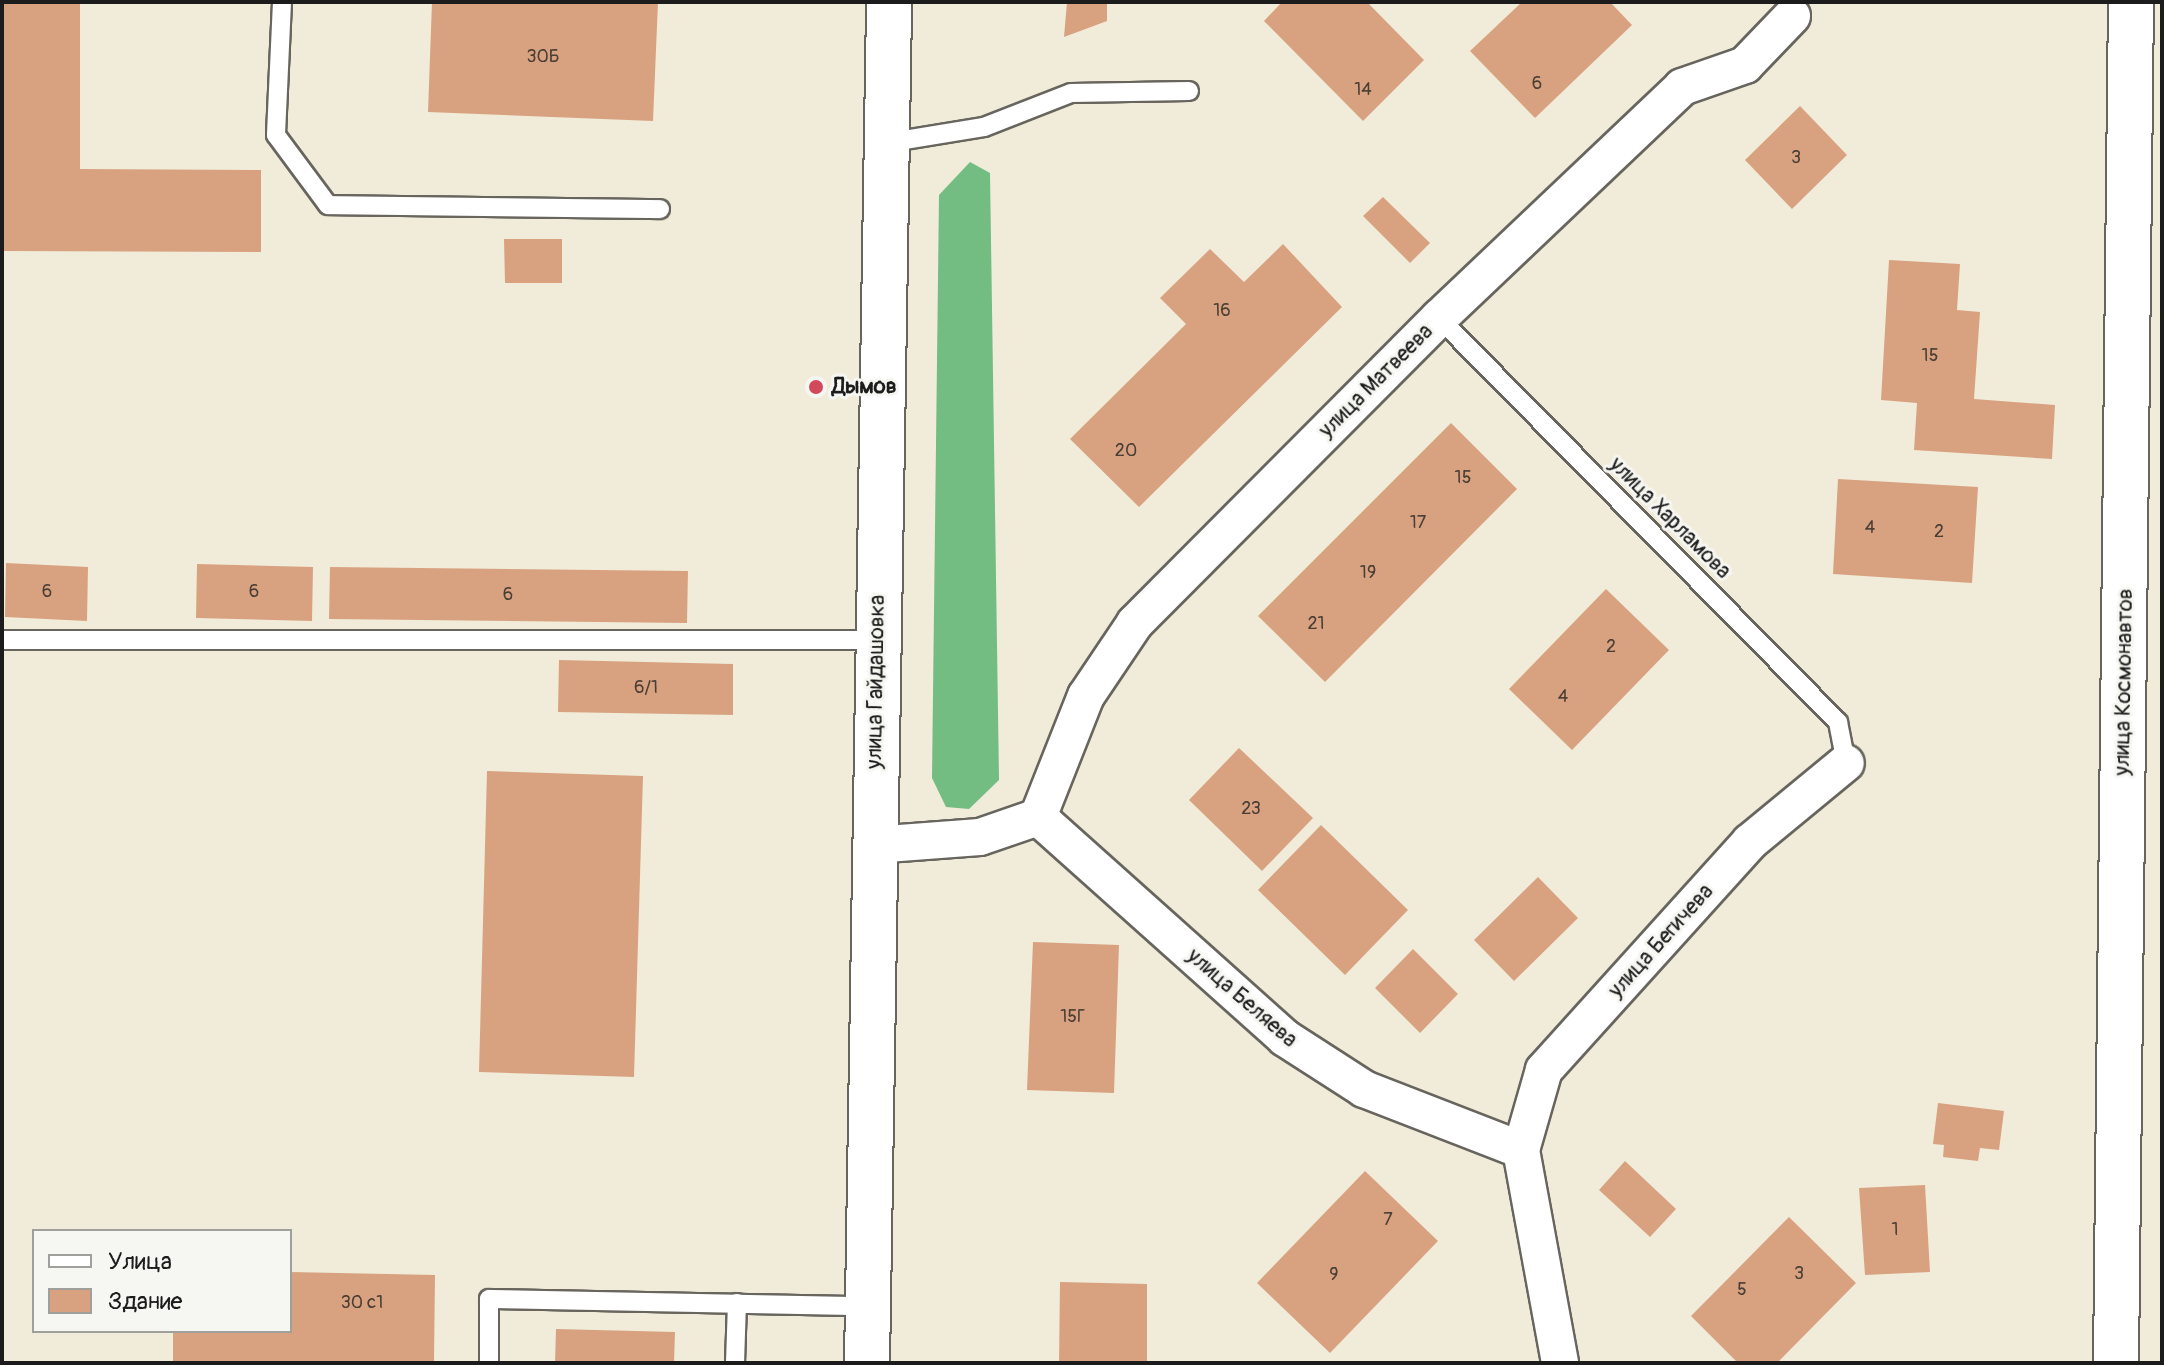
<!DOCTYPE html>
<html>
<head>
<meta charset="utf-8">
<style>
	body { margin:0 }
	#map { position:relative; width:2164px; height:1365px; overflow:hidden; background:#f1ecd9; font-family:Pangolin,sans-serif }
	div>[style] { position:absolute }
	.forest>* { inset:0; background:#73bc82 }
	.building>* { inset:0; background:#d8a280 }
	.roads { filter:drop-shadow(2px 0 #67655e) drop-shadow(-2px 0 #67655e) drop-shadow(0 2px #67655e) drop-shadow(0 -2px #67655e) }
	.lane>* { height:18px; margin:-9px; padding:0 9px; transform-origin:9px; border-radius:9px; background:#fff }
	.street>* { height:36px; margin:-18px; padding:0 18px; transform-origin:18px; border-radius:18px; background:#fff }
	.secondary>* { height:44px; margin:-22px; padding:0 22px; transform-origin:22px; border-radius:22px; background:#fff }
	.primary>* { height:44px; margin:-22px; padding:0 22px; transform-origin:22px; border-radius:22px; background:#fff }
	.dots>* { width:22px; height:22px; translate:-50% -50%; box-sizing:border-box; border:4px solid #f6f6f2; border-radius:50% }
	span { translate:-50% -50%; white-space:nowrap; text-align:center; line-height:1.15; -webkit-text-stroke:6px #f6f6f2; paint-order:stroke }
	.number-label { font-size:18px; color:#4b3e35 }
	.number-label span { -webkit-text-stroke-width:0 }
	.street-label { font-size:22px; color:#1c1c1c }
	.poi-label { font-size:22px; color:#1c1c1c; font-weight:700 }
	.left { translate:0 -50%; text-align:left }
	.frame { position:absolute; inset:0; border:4px solid #1c1c1c; pointer-events:none }
	.legend { position:absolute; left:32px; top:1229px; width:260px; height:104px; box-sizing:border-box; background:#f6f6f2; border:2px solid #9f9f9c; margin:0; padding:10px 14px; list-style:none; font-size:24px; color:#1c1c1c }
	.legend li { display:flex; align-items:center; gap:16px; height:40px }
	.legend b { width:40px; border:2px solid #9f9f9c }
</style>
</head>
<body>
<div id="map">
	<div class="forest">
		<i style="clip-path:polygon(970px 162px,990px 173px,999px 780px,969px 809px,946px 807px,932px 778px,939px 195px)"></i>
	</div>
	<div class="building">
		<i style="clip-path:polygon(2px 2px,80px 2px,80px 169px,261px 170px,261px 252px,2px 251px)"></i>
		<i style="clip-path:polygon(432px 2px,658px 2px,653px 121px,428px 112px)"></i>
		<i style="clip-path:polygon(1067px 2px,1107px 2px,1107px 21px,1064px 37px)"></i>
		<i style="clip-path:polygon(1282px 2px,1367px 2px,1424px 60px,1363px 121px,1264px 21px)"></i>
		<i style="clip-path:polygon(1522px 2px,1610px 2px,1632px 25px,1535px 118px,1470px 51px)"></i>
		<i style="clip-path:polygon(1800px 106px,1847px 155px,1792px 209px,1745px 160px)"></i>
		<i style="clip-path:polygon(1383px 197px,1430px 243px,1410px 263px,1363px 216px)"></i>
		<i style="clip-path:polygon(504px 239px,562px 239px,562px 283px,505px 283px)"></i>
		<i style="clip-path:polygon(1283px 244px,1342px 307px,1139px 507px,1070px 439px,1186px 324px,1160px 298px,1210px 249px,1244px 282px)"></i>
		<i style="clip-path:polygon(1889px 260px,1960px 264px,1957px 310px,1980px 312px,1974px 399px,2055px 405px,2052px 459px,1914px 450px,1917px 403px,1881px 400px)"></i>
		<i style="clip-path:polygon(1451px 423px,1517px 489px,1325px 682px,1258px 616px)"></i>
		<i style="clip-path:polygon(1838px 479px,1978px 487px,1972px 583px,1833px 574px)"></i>
		<i style="clip-path:polygon(6px 563px,88px 567px,87px 621px,5px 617px)"></i>
		<i style="clip-path:polygon(197px 564px,313px 567px,312px 621px,196px 618px)"></i>
		<i style="clip-path:polygon(330px 567px,688px 571px,687px 623px,329px 619px)"></i>
		<i style="clip-path:polygon(1606px 589px,1669px 650px,1572px 750px,1509px 689px)"></i>
		<i style="clip-path:polygon(559px 660px,733px 664px,733px 715px,558px 712px)"></i>
		<i style="clip-path:polygon(1239px 748px,1313px 818px,1262px 871px,1189px 800px)"></i>
		<i style="clip-path:polygon(487px 771px,643px 776px,634px 1077px,479px 1072px)"></i>
		<i style="clip-path:polygon(1321px 825px,1408px 910px,1345px 975px,1258px 890px)"></i>
		<i style="clip-path:polygon(1538px 877px,1578px 918px,1514px 981px,1474px 940px)"></i>
		<i style="clip-path:polygon(1033px 942px,1119px 945px,1114px 1093px,1027px 1090px)"></i>
		<i style="clip-path:polygon(1413px 949px,1458px 994px,1420px 1033px,1375px 988px)"></i>
		<i style="clip-path:polygon(1938px 1103px,2004px 1111px,1999px 1150px,1980px 1148px,1978px 1161px,1943px 1157px,1944px 1145px,1933px 1144px)"></i>
		<i style="clip-path:polygon(1625px 1161px,1676px 1209px,1650px 1237px,1599px 1190px)"></i>
		<i style="clip-path:polygon(1365px 1171px,1438px 1241px,1330px 1353px,1257px 1283px)"></i>
		<i style="clip-path:polygon(1925px 1185px,1930px 1272px,1865px 1275px,1859px 1188px)"></i>
		<i style="clip-path:polygon(1789px 1217px,1856px 1283px,1777px 1363px,1738px 1363px,1691px 1316px)"></i>
		<i style="clip-path:polygon(290px 1272px,435px 1275px,434px 1363px,173px 1363px,173px 1331px,290px 1331px)"></i>
		<i style="clip-path:polygon(1060px 1282px,1147px 1284px,1147px 1363px,1059px 1363px)"></i>
		<i style="clip-path:polygon(556px 1329px,675px 1332px,674px 1363px,555px 1363px)"></i>
	</div>
	<div class="roads">
		<div class="lane">
			<i style="left:282px;top:2px;width:133px;rotate:92.6deg"></i>
			<i style="left:276px;top:135px;width:87px;rotate:53.4deg"></i>
			<i style="left:328px;top:205px;width:332px;rotate:0.7deg"></i>
			<i style="left:886px;top:143px;width:99px;rotate:-9.3deg"></i>
			<i style="left:984px;top:127px;width:93px;rotate:-21.3deg"></i>
			<i style="left:1071px;top:93px;width:118px;rotate:-1deg"></i>
			<i style="left:1439px;top:318px;width:568px;rotate:45.36deg"></i>
			<i style="left:1838px;top:722px;width:42px;rotate:79deg"></i>
			<i style="left:2px;top:640px;width:875px"></i>
			<i style="left:489px;top:1363px;width:64px;rotate:-90deg"></i>
			<i style="left:489px;top:1299px;width:379px;rotate:1.1deg"></i>
			<i style="left:735px;top:1363px;width:60px;rotate:-88.1deg"></i>
		</div>
		<div class="street">
			<i style="left:1038px;top:817px;width:130px;rotate:-68.4deg"></i>
			<i style="left:1086px;top:696px;width:88px;rotate:-56.1deg"></i>
			<i style="left:1135px;top:623px;width:431px;rotate:-45.1deg"></i>
			<i style="left:1439px;top:318px;width:335px;rotate:-43.5deg"></i>
			<i style="left:1682px;top:87px;width:67px;rotate:-19.2deg"></i>
			<i style="left:1745px;top:65px;width:68px;rotate:-46.2deg"></i>
			<i style="left:873px;top:845px;width:107px;rotate:-4.3deg"></i>
			<i style="left:980px;top:837px;width:61px;rotate:-19deg"></i>
			<i style="left:1038px;top:817px;width:331px;rotate:41.8deg"></i>
			<i style="left:1285px;top:1038px;width:94px;rotate:32.8deg"></i>
			<i style="left:1364px;top:1089px;width:168px;rotate:21.2deg"></i>
			<i style="left:1521px;top:1150px;width:217px;rotate:79.6deg"></i>
			<i style="left:1521px;top:1150px;width:83px;rotate:-74deg"></i>
			<i style="left:1544px;top:1070px;width:307px;rotate:-47.9deg"></i>
			<i style="left:1750px;top:842px;width:124px;rotate:-39.5deg"></i>
		</div>
		<div class="secondary">
			<i style="left:2116px;top:1363px;width:1361px;rotate:-89.37deg"></i>
		</div>
		<div class="primary">
			<i style="left:867px;top:1363px;width:1361px;rotate:-89.07deg"></i>
		</div>
	</div>
	<div class="dots">
		<i style="left:816px;top:387px;background:#d1495b"></i>
	</div>
	<div class="number-label">
		<span style="left:543px;top:57px">30Б</span>
		<span style="left:1537px;top:84px">6</span>
		<span style="left:1363px;top:90px">14</span>
		<span style="left:1796px;top:158px">3</span>
		<span style="left:1222px;top:311px">16</span>
		<span style="left:1930px;top:356px">15</span>
		<span style="left:1126px;top:451px">20</span>
		<span style="left:1463px;top:478px">15</span>
		<span style="left:1418px;top:523px">17</span>
		<span style="left:1870px;top:528px">4</span>
		<span style="left:1939px;top:532px">2</span>
		<span style="left:1368px;top:573px">19</span>
		<span style="left:47px;top:592px">6</span>
		<span style="left:254px;top:592px">6</span>
		<span style="left:508px;top:595px">6</span>
		<span style="left:1316px;top:624px">21</span>
		<span style="left:1611px;top:647px">2</span>
		<span style="left:646px;top:688px">6/1</span>
		<span style="left:1563px;top:697px">4</span>
		<span style="left:1251px;top:809px">23</span>
		<span style="left:1073px;top:1017px">15Г</span>
		<span style="left:1388px;top:1220px">7</span>
		<span style="left:1895px;top:1230px">1</span>
		<span style="left:1799px;top:1274px">3</span>
		<span style="left:1334px;top:1275px">9</span>
		<span style="left:1742px;top:1290px">5</span>
		<span style="left:362px;top:1303px">30 с1</span>
	</div>
	<div class="street-label">
		<span style="left:1376px;top:381px;rotate:-45deg">улица Матвеева</span>
		<span style="left:1670px;top:518px;rotate:45deg">улица Харламова</span>
		<span style="left:876px;top:682px;rotate:-89deg">улица Гайдашовка</span>
		<span style="left:2124px;top:682px;rotate:-89deg">улица Космонавтов</span>
		<span style="left:1661px;top:941px;rotate:-48deg">улица Бегичева</span>
		<span style="left:1242px;top:998px;rotate:41deg">улица Беляева</span>
	</div>
	<div class="poi-label">
		<span class="left" style="left:832px;top:387px">Дымов</span>
	</div>
	<div class="frame"></div>
	<ul class="legend">
	<li><b style="height:10px;background:#fff"></b>Улица</li>
	<li><b style="height:22px;background:#d8a280"></b>Здание</li>
	</ul>
</div>
</body>
</html>
